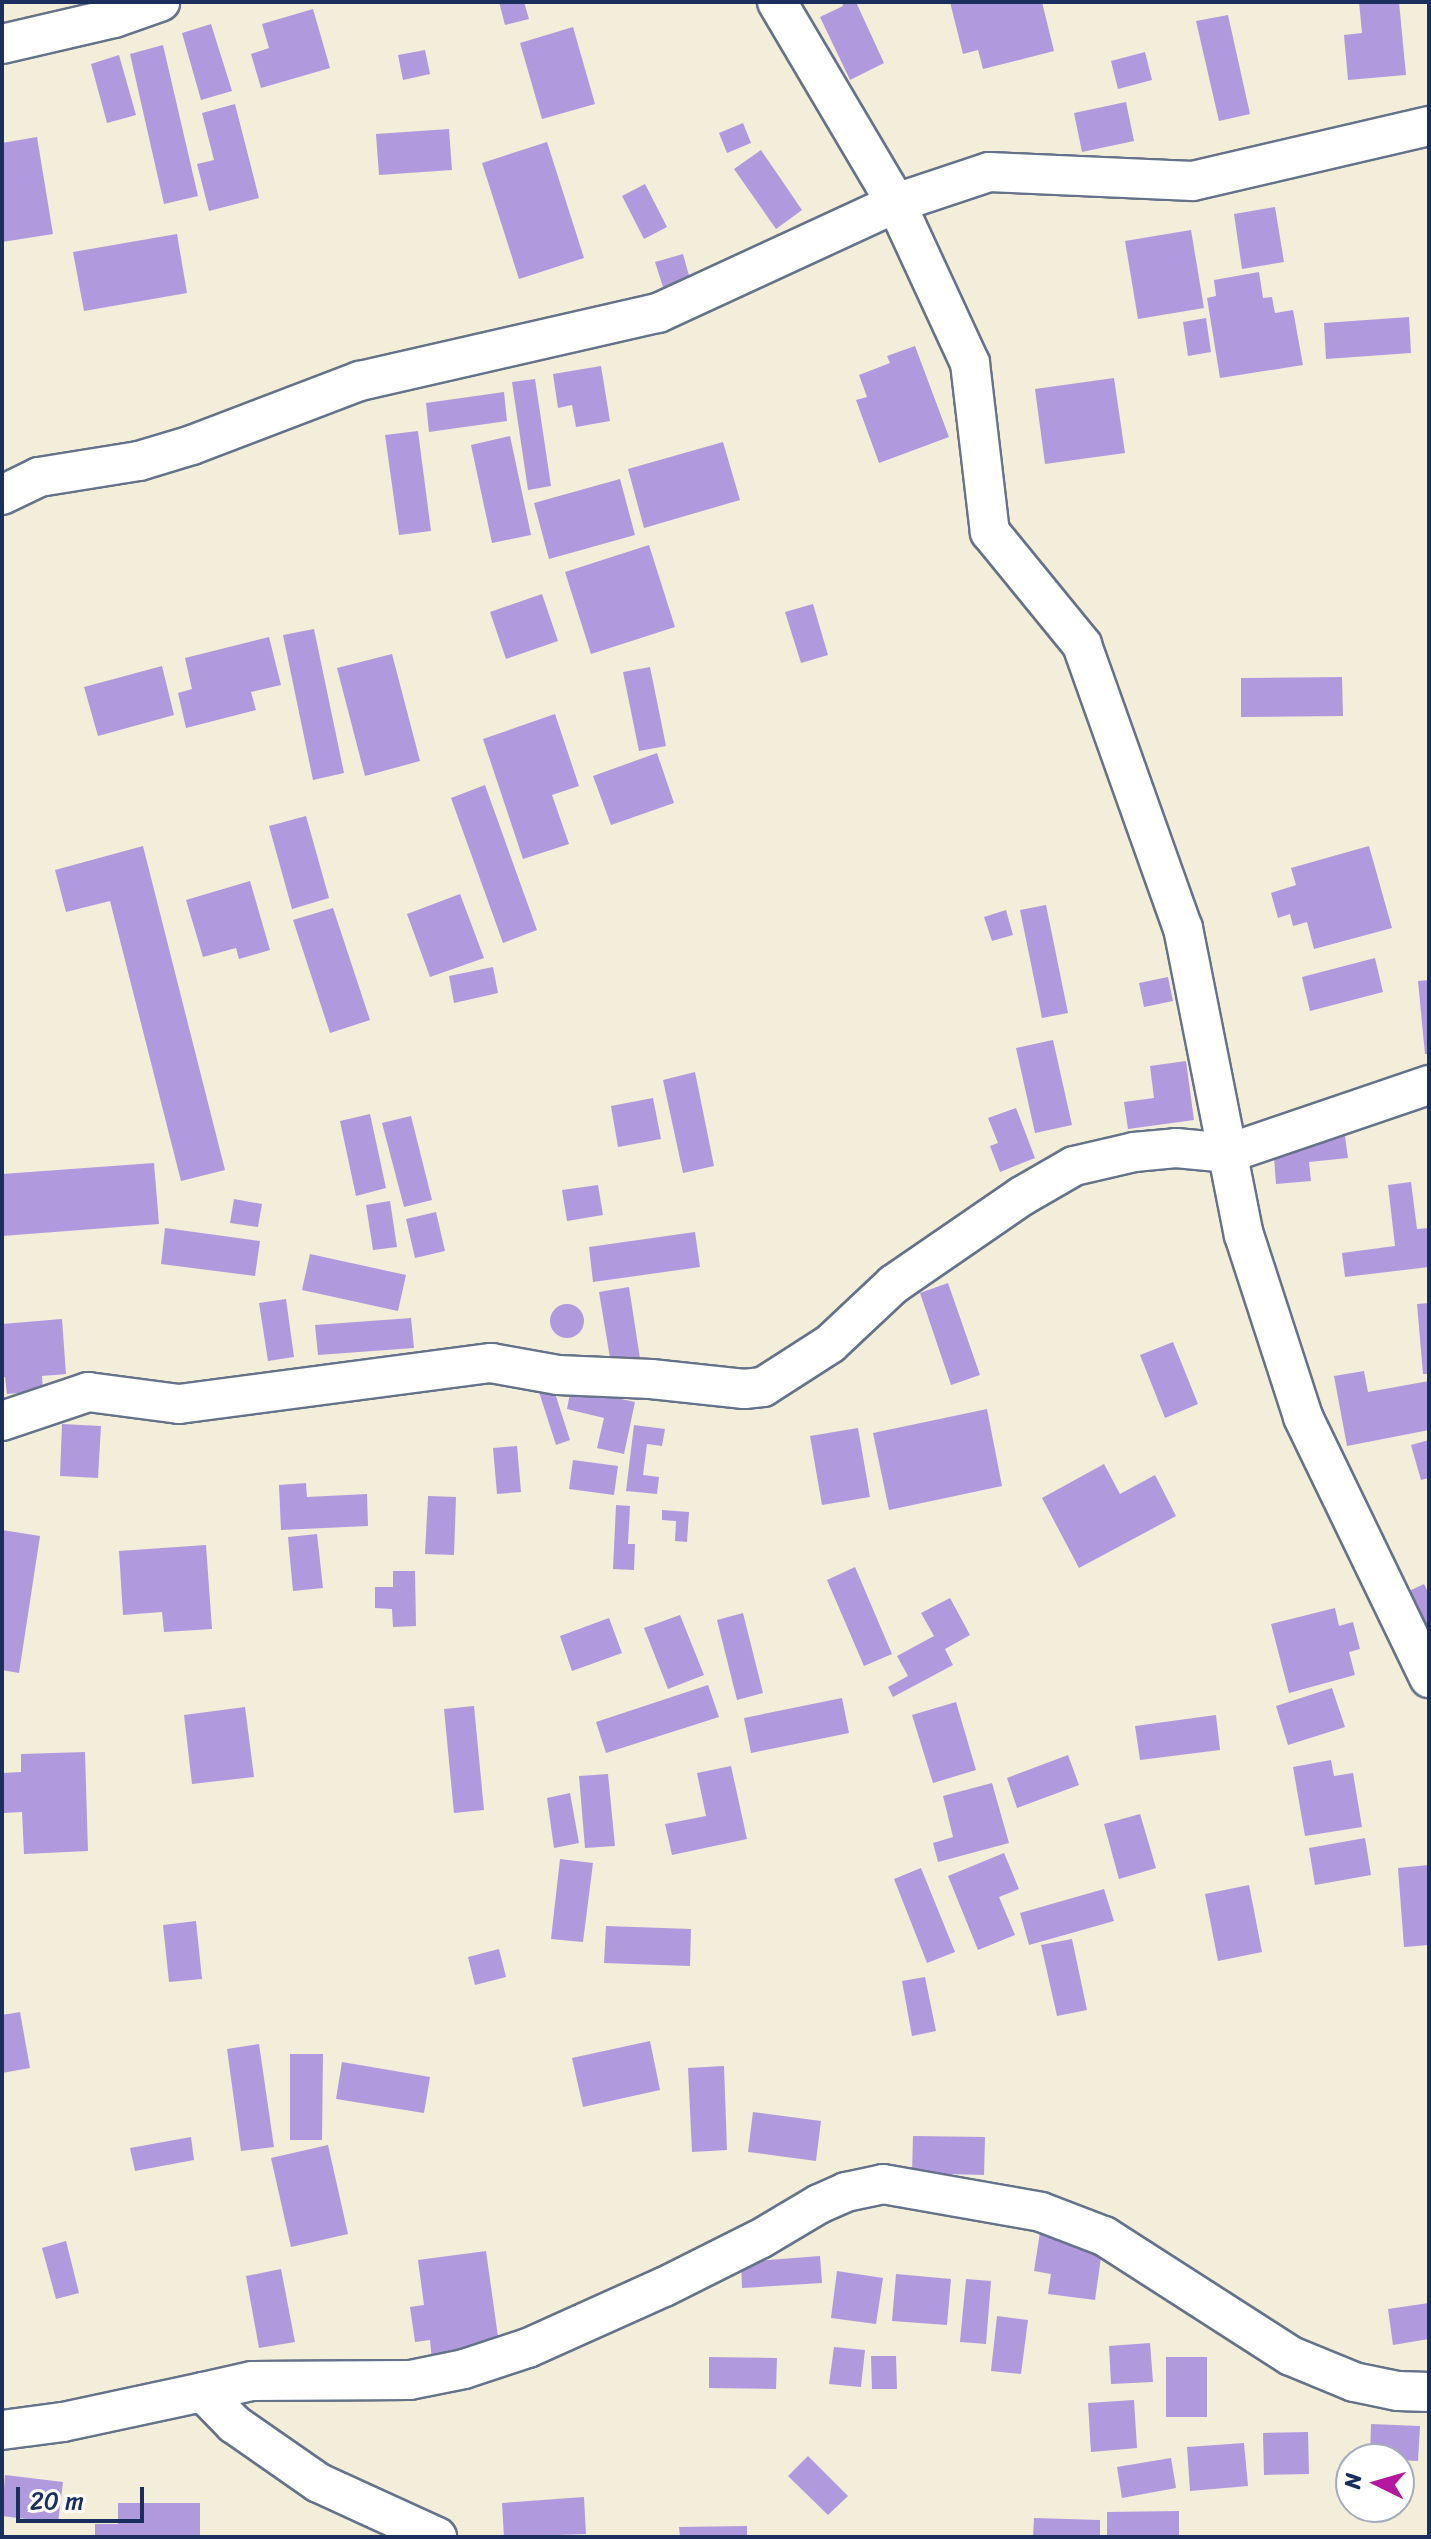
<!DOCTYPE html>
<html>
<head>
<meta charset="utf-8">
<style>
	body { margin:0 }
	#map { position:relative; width:1431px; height:2539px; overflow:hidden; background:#f2eed9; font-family:Sriracha,sans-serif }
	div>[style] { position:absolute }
	.building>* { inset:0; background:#b199de }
	.round { border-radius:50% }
	.roads { filter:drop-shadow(2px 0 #667289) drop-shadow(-2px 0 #667289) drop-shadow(0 2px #667289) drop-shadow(0 -2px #667289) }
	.street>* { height:38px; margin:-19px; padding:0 19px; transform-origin:19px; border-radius:19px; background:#fff }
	span { translate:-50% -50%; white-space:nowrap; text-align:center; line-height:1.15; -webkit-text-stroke:6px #fff; paint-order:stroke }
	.frame { position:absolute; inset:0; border:4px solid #1b2f5e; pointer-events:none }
	.north { position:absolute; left:1335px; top:2443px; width:80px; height:80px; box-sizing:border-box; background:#fff; border:2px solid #a4acbf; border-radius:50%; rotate:275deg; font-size:22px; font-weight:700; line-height:32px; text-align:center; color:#1b2f5e }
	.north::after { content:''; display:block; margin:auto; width:28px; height:36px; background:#b5179e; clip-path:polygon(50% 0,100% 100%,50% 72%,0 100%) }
	.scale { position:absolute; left:16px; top:2487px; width:128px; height:36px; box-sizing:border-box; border:4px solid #1b2f5e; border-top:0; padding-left:10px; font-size:24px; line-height:28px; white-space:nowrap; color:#1b2f5e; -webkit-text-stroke:6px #fff; paint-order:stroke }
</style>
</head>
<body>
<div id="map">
	<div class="building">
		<i style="clip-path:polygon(499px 2px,524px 2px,529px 19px,505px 25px)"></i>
		<i style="clip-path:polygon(842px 2px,856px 2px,884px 63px,850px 80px,820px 17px,843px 6px)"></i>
		<i style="clip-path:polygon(950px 2px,1042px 2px,1054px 51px,983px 69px,978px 50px,963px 54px)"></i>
		<i style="clip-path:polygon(1359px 2px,1399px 2px,1406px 75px,1348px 80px,1344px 35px,1362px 33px)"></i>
		<i style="clip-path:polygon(313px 9px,330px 68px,261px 88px,251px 54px,269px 48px,262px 24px)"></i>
		<i style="clip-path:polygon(1228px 15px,1250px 114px,1219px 121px,1196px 21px)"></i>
		<i style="clip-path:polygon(211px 24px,232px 91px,201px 100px,182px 33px)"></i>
		<i style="clip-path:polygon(573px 27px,595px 104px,542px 119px,520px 43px)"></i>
		<i style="clip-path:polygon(163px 45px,198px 196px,164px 204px,130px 54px)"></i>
		<i style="clip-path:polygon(425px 50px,430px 74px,403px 80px,398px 55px)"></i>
		<i style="clip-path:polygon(1145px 52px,1152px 80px,1118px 89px,1111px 61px)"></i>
		<i style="clip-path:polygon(119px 55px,136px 115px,107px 123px,91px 64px)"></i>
		<i style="clip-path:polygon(1126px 102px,1134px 141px,1082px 152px,1074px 113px)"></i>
		<i style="clip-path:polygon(235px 104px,259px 198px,209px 211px,197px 164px,214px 160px,202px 113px)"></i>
		<i style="clip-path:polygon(743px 123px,751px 143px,727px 153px,719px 133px)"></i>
		<i style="clip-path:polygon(449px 129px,452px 170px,379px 175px,376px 134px)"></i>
		<i style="clip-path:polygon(37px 137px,53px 234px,2px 242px,2px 143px)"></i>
		<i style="clip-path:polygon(547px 142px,584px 258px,519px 279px,482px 163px)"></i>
		<i style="clip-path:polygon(761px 150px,802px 210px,776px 229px,734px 169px)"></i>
		<i style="clip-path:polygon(645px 184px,667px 227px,644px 239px,622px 196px)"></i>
		<i style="clip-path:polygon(1275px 207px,1284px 262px,1242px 269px,1234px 214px)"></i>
		<i style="clip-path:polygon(1191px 230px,1204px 308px,1138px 319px,1125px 241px)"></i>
		<i style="clip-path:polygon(177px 234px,187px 293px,84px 311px,73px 252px)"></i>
		<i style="clip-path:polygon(683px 254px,690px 279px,663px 287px,655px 262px)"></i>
		<i style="clip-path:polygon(1259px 272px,1263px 298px,1272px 297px,1275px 313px,1293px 310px,1303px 365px,1220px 378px,1207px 298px,1216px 296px,1214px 280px)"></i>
		<i style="clip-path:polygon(1409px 317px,1411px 353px,1326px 359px,1324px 323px)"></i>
		<i style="clip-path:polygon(1206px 318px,1211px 352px,1188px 356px,1183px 322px)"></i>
		<i style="clip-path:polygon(915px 346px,949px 437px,879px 463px,856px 400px,867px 397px,859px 375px,890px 363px,887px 356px)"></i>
		<i style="clip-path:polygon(601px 366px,610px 421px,576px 427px,572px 405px,558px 408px,553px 374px)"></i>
		<i style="clip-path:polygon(1114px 378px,1125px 453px,1045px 464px,1035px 389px)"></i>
		<i style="clip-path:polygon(535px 379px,551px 486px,528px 490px,512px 382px)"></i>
		<i style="clip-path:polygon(504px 392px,507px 421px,429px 432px,426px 403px)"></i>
		<i style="clip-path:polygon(418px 431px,431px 531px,399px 535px,385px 435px)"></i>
		<i style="clip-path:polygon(510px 436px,531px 535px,492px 543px,471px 445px)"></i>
		<i style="clip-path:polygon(723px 442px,740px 500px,644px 528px,628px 469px)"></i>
		<i style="clip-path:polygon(620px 479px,635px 535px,549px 559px,534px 503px)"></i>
		<i style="clip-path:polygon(649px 545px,675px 627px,591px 654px,565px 572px)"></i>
		<i style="clip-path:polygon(542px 594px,558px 641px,506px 659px,490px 612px)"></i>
		<i style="clip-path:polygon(813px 604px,828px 655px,801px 663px,785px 612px)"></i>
		<i style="clip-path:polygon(314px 629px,344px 773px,313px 780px,283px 635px)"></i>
		<i style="clip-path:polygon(269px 637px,281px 685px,251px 692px,256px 710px,186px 728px,178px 693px,192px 689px,185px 658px)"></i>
		<i style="clip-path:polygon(392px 654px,420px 761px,365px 776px,337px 668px)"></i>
		<i style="clip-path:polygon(162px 666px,174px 715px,98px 736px,84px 687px)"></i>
		<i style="clip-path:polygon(650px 667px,666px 746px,639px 751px,623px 672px)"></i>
		<i style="clip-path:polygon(1342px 677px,1343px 716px,1241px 717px,1241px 678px)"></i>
		<i style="clip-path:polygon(555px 714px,579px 786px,552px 795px,569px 844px,523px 859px,483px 739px)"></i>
		<i style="clip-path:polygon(657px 753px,674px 803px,611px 825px,593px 776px)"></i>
		<i style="clip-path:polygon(485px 785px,537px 930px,503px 943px,451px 798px)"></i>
		<i style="clip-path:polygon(306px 816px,329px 898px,292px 909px,269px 826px)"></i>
		<i style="clip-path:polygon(143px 846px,225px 1170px,181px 1181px,110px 901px,66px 912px,55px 870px)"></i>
		<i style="clip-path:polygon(1369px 846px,1392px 928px,1314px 949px,1307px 922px,1293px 926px,1290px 914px,1278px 918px,1271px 893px,1296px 885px,1291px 868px)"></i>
		<i style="clip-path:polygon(250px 881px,270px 950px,239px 959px,236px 948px,203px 957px,186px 900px)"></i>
		<i style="clip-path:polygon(460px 894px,484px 958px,430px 977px,407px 914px)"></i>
		<i style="clip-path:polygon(1046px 905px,1068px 1013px,1042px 1018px,1020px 910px)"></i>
		<i style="clip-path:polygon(333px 908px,370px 1020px,330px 1033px,293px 920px)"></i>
		<i style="clip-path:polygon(1006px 910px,1013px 935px,992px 941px,984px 917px)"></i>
		<i style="clip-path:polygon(1375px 958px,1383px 992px,1310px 1011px,1302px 977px)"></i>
		<i style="clip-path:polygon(493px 967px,498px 993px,454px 1003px,449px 976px)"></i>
		<i style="clip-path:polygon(1168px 977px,1173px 1001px,1144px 1007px,1139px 983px)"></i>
		<i style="clip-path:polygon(1429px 980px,1429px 1054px,1425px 1054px,1418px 981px)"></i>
		<i style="clip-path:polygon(1053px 1040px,1072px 1125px,1035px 1133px,1016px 1048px)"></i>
		<i style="clip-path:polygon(1186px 1061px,1194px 1120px,1128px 1129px,1124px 1102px,1154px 1098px,1150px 1066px)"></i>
		<i style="clip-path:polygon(695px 1072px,714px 1166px,683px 1173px,663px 1080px)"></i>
		<i style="clip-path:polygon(653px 1098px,661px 1139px,618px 1147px,611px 1106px)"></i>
		<i style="clip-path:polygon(1016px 1108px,1035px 1158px,1000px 1172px,990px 1146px,998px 1143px,988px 1118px)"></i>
		<i style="clip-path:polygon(370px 1114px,386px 1188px,356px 1196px,340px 1121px)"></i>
		<i style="clip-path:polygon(411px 1116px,432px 1200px,404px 1207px,382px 1123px)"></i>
		<i style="clip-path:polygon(1345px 1136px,1348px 1158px,1309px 1162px,1311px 1181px,1276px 1184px,1273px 1143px)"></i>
		<i style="clip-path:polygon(154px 1163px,159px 1224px,2px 1236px,2px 1174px)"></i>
		<i style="clip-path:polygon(1411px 1182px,1417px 1229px,1429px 1228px,1429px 1267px,1345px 1277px,1342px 1253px,1395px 1246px,1388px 1185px)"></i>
		<i style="clip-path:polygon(598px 1185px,603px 1215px,567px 1221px,562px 1190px)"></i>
		<i style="clip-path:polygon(234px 1199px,262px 1204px,258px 1227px,230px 1223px)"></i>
		<i style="clip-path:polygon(390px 1201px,397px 1247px,373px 1250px,366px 1205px)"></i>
		<i style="clip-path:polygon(436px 1212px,445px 1251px,415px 1258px,406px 1219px)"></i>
		<i style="clip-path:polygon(165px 1228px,260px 1241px,255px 1276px,161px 1264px)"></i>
		<i style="clip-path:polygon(695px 1232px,700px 1267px,593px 1282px,589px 1247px)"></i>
		<i style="clip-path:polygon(310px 1254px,406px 1275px,398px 1311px,302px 1290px)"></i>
		<i style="clip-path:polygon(948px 1283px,980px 1375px,951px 1385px,920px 1293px)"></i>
		<i style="clip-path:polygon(629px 1287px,641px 1365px,612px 1370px,599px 1292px)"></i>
		<i style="clip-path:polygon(286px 1299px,294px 1357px,268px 1361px,259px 1303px)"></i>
		<i style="clip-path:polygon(1429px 1303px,1429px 1374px,1423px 1374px,1417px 1304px)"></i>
		<i class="round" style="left:550px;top:1304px;width:34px;height:34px"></i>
		<i style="clip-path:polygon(411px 1318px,414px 1348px,318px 1355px,315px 1325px)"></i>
		<i style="clip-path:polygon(62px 1319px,66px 1374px,42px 1376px,43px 1391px,7px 1394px,5px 1377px,2px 1377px,2px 1324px)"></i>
		<i style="clip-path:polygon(1173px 1342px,1198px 1404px,1165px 1418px,1140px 1355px)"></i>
		<i style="clip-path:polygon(1364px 1371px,1368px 1392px,1429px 1381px,1429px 1430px,1347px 1446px,1334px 1376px)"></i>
		<i style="clip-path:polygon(553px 1387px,570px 1440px,556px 1445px,539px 1392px)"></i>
		<i style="clip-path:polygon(571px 1388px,635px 1402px,624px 1454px,597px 1448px,604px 1418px,567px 1409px)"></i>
		<i style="clip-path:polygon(987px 1409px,1002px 1486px,889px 1510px,873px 1433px)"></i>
		<i style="clip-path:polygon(62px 1424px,101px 1426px,98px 1478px,60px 1476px)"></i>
		<i style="clip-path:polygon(634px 1425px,665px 1429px,662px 1446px,647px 1444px,643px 1475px,659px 1477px,657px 1494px,626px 1491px)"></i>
		<i style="clip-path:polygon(858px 1428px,870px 1497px,822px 1505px,810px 1436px)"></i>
		<i style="clip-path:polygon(1429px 1440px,1429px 1478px,1421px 1480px,1411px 1445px)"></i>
		<i style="clip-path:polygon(517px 1446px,521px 1492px,497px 1494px,493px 1448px)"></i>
		<i style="clip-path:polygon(573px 1460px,618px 1466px,614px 1495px,569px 1489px)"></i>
		<i style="clip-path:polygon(1104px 1464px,1120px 1494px,1155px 1475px,1176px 1516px,1079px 1568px,1042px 1498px)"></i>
		<i style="clip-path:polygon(306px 1483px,307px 1497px,367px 1494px,368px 1526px,281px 1530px,279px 1485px)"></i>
		<i style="clip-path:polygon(428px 1496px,456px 1497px,454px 1555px,425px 1554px)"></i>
		<i style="clip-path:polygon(616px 1505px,630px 1506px,628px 1544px,635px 1544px,634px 1570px,613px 1569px)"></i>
		<i style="clip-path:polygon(662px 1510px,689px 1512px,687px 1542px,675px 1541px,676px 1521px,662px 1520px)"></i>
		<i style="clip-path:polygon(2px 1530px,40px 1536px,19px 1673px,2px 1670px)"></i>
		<i style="clip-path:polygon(317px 1534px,323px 1588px,293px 1591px,288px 1537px)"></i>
		<i style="clip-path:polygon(206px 1545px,212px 1629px,164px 1632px,162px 1612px,123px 1615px,119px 1551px)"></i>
		<i style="clip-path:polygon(855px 1567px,892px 1654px,864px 1666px,827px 1580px)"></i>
		<i style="clip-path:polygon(393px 1571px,415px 1571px,416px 1626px,393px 1627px,392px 1609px,375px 1608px,375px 1587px,393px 1587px)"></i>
		<i style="clip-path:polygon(1424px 1584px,1429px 1594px,1429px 1638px,1407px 1592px)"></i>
		<i style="clip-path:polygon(950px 1598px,970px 1635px,945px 1649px,953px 1665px,893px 1697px,888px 1687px,908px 1676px,897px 1656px,934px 1636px,921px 1613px)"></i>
		<i style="clip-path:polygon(1335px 1608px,1339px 1626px,1353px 1622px,1360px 1649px,1349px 1652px,1355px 1675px,1289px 1693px,1271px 1624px)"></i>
		<i style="clip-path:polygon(743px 1613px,763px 1693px,737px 1700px,717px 1620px)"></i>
		<i style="clip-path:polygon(680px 1615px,704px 1675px,668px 1689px,644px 1628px)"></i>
		<i style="clip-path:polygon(609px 1618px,622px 1653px,572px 1671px,560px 1636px)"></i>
		<i style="clip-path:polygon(708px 1685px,719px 1717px,606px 1753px,596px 1722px)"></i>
		<i style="clip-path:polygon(1332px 1688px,1345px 1727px,1288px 1745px,1276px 1706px)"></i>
		<i style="clip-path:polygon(842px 1698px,849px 1733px,751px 1753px,744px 1718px)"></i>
		<i style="clip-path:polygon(956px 1702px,976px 1770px,933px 1783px,912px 1715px)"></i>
		<i style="clip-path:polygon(474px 1706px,484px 1810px,454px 1813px,444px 1709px)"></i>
		<i style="clip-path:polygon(245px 1707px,254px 1777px,192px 1784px,184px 1715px)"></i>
		<i style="clip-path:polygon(1216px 1715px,1220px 1750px,1140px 1760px,1135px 1726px)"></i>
		<i style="clip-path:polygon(85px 1752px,88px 1851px,24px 1854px,22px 1812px,4px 1813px,3px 1773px,21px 1772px,21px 1754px)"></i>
		<i style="clip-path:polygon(1068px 1755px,1079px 1785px,1017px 1808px,1007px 1778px)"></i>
		<i style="clip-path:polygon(1331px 1760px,1334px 1776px,1353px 1773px,1362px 1827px,1305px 1836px,1293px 1767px)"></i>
		<i style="clip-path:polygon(731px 1766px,747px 1839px,672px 1855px,665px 1824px,706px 1816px,697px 1773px)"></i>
		<i style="clip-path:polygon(608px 1774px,615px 1846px,585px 1848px,579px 1776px)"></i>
		<i style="clip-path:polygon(992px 1783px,1009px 1843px,938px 1862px,933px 1843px,953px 1837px,943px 1796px)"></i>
		<i style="clip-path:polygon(570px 1793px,579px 1843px,554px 1848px,547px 1798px)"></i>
		<i style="clip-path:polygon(1140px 1814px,1156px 1868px,1119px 1879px,1104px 1824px)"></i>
		<i style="clip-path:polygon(1365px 1838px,1371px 1875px,1315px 1885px,1309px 1848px)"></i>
		<i style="clip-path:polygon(1004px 1853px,1019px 1889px,999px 1897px,1015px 1935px,978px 1950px,948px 1876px)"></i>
		<i style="clip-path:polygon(560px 1859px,593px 1863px,583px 1942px,551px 1939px)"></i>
		<i style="clip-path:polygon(1429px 1865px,1429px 1945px,1404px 1947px,1398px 1868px)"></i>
		<i style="clip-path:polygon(921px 1868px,955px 1952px,927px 1963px,894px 1879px)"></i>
		<i style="clip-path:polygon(1249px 1885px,1262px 1952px,1218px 1961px,1205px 1894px)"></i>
		<i style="clip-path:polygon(1104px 1889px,1114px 1921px,1029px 1945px,1020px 1913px)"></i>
		<i style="clip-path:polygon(196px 1921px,202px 1979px,169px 1982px,163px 1925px)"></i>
		<i style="clip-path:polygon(606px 1926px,691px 1929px,690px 1966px,604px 1963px)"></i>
		<i style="clip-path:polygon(1072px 1939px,1087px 2010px,1057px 2016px,1041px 1945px)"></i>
		<i style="clip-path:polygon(499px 1949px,506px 1977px,475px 1985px,468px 1957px)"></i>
		<i style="clip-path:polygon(925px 1977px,936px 2031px,912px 2036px,902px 1981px)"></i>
		<i style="clip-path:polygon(20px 2012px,30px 2068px,2px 2073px,2px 2015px)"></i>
		<i style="clip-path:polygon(650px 2041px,660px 2090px,583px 2107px,572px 2058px)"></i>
		<i style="clip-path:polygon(259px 2044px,274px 2147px,241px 2151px,227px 2049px)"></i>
		<i style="clip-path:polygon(290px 2054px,323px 2054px,322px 2140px,290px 2140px)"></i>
		<i style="clip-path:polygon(342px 2062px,430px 2077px,424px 2113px,336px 2099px)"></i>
		<i style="clip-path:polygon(724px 2066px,727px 2150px,692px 2152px,688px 2068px)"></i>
		<i style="clip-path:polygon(753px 2112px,821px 2121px,816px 2161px,748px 2152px)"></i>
		<i style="clip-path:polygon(913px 2136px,985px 2137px,984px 2175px,912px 2173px)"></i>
		<i style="clip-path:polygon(191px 2137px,194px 2160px,135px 2171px,130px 2148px)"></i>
		<i style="clip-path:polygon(328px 2145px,348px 2234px,291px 2247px,271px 2158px)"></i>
		<i style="clip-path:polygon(1041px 2226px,1104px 2236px,1095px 2300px,1048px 2294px,1051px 2274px,1034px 2271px)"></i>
		<i style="clip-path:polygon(66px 2241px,79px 2293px,56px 2299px,42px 2248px)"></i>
		<i style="clip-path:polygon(486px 2251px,500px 2351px,432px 2361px,430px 2340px,415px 2342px,410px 2307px,424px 2305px,418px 2260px)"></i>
		<i style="clip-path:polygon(820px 2256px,822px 2283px,742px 2288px,741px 2262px)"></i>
		<i style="clip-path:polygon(281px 2269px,295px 2342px,259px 2348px,246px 2276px)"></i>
		<i style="clip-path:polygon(837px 2271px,883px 2278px,876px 2324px,831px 2318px)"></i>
		<i style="clip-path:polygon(896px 2274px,951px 2279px,947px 2325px,892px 2321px)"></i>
		<i style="clip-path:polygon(966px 2279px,991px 2281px,986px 2344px,960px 2342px)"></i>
		<i style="clip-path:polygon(1429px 2303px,1429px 2339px,1393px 2345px,1388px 2309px)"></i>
		<i style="clip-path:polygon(997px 2316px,1028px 2320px,1021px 2374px,991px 2371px)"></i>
		<i style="clip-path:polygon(1150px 2343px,1153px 2382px,1111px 2384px,1109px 2346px)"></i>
		<i style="clip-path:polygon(834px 2347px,865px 2350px,861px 2387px,829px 2384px)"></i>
		<i style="clip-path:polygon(871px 2356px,896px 2356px,897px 2389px,872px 2389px)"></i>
		<i style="clip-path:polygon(709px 2357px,777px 2358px,776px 2389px,709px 2388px)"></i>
		<i style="clip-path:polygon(1166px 2357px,1207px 2357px,1207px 2417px,1166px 2417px)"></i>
		<i style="clip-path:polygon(1134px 2400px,1137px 2448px,1091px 2452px,1088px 2403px)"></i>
		<i style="clip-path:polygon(1371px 2424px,1420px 2426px,1418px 2461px,1370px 2459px)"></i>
		<i style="clip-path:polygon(1308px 2432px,1309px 2474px,1264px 2475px,1263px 2433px)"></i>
		<i style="clip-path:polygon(1244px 2443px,1248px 2486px,1190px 2491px,1187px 2447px)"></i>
		<i style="clip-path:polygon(808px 2456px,848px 2496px,828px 2515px,788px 2476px)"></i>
		<i style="clip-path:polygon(1171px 2458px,1176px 2488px,1122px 2498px,1117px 2467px)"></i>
		<i style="clip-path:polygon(5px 2475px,63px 2482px,58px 2523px,2px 2516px)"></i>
		<i style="clip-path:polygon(584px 2497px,586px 2534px,504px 2537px,502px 2503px)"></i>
		<i style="clip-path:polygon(118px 2503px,200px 2503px,200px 2537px,95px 2537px,95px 2524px,118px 2524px)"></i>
		<i style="clip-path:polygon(1179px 2511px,1179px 2537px,1107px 2537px,1107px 2512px)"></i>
		<i style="clip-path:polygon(1034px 2518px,1100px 2520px,1100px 2537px,1033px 2537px)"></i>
		<i style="clip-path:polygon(747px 2526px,747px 2537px,680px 2537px,679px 2527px)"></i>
	</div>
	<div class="roads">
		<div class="street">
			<i style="left:777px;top:2px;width:234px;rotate:59.4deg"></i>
			<i style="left:896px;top:203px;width:176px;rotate:65.2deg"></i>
			<i style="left:970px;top:363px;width:170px;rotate:83.3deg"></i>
			<i style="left:990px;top:532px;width:146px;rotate:50.8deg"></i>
			<i style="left:1082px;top:645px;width:300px;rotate:70.4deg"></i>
			<i style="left:1183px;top:928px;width:313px;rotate:78.8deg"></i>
			<i style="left:1244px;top:1235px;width:191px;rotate:72deg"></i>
			<i style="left:1303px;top:1417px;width:290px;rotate:64.2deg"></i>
			<i style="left:2px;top:44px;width:115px;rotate:-13.1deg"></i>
			<i style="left:114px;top:18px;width:49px;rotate:-19.2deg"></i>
			<i style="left:2px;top:495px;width:41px;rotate:-25.9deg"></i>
			<i style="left:39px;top:477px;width:101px;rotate:-9.1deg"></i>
			<i style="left:139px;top:461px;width:55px;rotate:-16.8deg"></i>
			<i style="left:192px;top:445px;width:180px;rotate:-20.9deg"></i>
			<i style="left:360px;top:381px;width:306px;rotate:-12.9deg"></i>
			<i style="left:658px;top:313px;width:262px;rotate:-24.8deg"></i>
			<i style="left:896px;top:203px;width:98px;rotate:-18.4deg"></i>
			<i style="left:989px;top:172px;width:204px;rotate:2.5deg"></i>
			<i style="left:1193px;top:181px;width:242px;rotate:-13.1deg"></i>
			<i style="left:2px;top:1421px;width:91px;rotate:-18.6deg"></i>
			<i style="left:88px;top:1392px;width:92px;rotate:7.5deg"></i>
			<i style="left:179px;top:1404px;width:315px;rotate:-7.5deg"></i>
			<i style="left:491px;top:1363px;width:68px;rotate:10.2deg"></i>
			<i style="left:558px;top:1375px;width:93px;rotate:2.5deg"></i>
			<i style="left:651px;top:1379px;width:94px;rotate:6.1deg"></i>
			<i style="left:744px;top:1389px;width:19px;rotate:-6deg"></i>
			<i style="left:763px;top:1387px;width:80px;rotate:-32.7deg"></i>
			<i style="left:830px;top:1344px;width:88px;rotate:-43.2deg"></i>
			<i style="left:894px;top:1284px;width:155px;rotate:-34.5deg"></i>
			<i style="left:1022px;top:1196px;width:60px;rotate:-30deg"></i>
			<i style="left:1074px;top:1166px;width:62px;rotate:-13.1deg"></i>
			<i style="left:1134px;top:1152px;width:42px;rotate:-5.4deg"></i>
			<i style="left:1176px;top:1148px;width:53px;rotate:5.4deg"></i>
			<i style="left:1229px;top:1153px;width:211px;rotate:-18.8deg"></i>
			<i style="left:203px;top:2392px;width:50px;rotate:-12.7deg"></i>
			<i style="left:252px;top:2381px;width:158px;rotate:-0.4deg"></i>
			<i style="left:410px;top:2380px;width:55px;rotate:-11.5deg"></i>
			<i style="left:464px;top:2369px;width:67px;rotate:-18.2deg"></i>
			<i style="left:528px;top:2348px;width:149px;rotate:-24.2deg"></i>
			<i style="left:664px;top:2287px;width:107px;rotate:-26.6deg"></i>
			<i style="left:760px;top:2239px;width:69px;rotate:-30.7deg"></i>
			<i style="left:819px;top:2204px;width:30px;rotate:-24deg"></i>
			<i style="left:846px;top:2192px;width:38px;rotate:-12deg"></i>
			<i style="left:883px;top:2184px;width:160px;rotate:10deg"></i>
			<i style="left:1041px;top:2212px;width:67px;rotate:20.9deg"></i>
			<i style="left:1104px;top:2236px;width:222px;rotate:32.7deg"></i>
			<i style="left:1291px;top:2356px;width:68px;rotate:22.4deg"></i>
			<i style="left:1354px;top:2382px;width:45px;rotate:11.6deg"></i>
			<i style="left:1398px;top:2391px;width:31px;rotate:2deg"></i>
			<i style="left:2px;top:2430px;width:62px;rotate:-7.5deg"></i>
			<i style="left:63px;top:2422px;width:143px;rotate:-12.1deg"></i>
			<i style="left:203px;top:2392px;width:45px;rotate:45.9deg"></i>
			<i style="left:234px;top:2424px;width:103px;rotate:34.8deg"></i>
			<i style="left:319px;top:2483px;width:130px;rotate:24.6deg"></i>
		</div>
	</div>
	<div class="frame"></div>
	<div class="north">N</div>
	<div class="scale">20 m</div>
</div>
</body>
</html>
